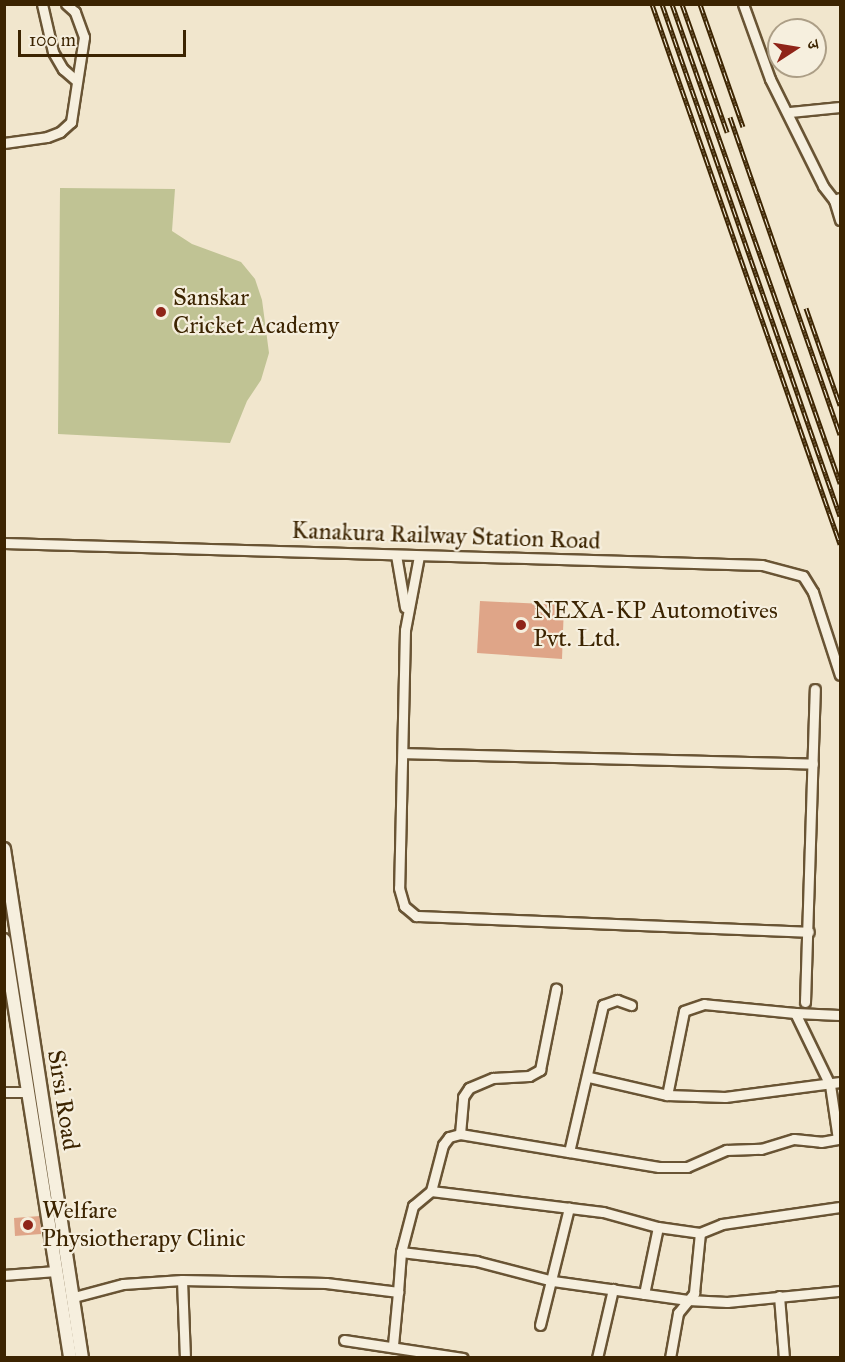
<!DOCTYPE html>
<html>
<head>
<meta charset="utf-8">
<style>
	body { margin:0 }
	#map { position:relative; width:845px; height:1362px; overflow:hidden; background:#f1e6cd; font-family:"IM FELL Great Primer","Noto Serif Devanagari",serif }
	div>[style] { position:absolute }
	.green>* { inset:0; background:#c0c394 }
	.building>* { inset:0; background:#dfa588 }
	.roads { filter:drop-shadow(2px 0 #695434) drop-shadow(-2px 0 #695434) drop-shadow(0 2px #695434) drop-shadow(0 -2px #695434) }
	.street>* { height:9px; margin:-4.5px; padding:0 4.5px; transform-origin:4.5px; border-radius:4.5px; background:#f6efde }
	.secondary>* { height:12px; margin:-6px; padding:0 6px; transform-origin:6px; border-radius:6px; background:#f6efde }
	.rail>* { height:5px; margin-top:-2.5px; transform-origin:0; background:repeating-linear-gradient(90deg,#f6efde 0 9px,#3c2401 0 18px); box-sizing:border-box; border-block:2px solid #3c2401 }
	.dots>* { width:16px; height:16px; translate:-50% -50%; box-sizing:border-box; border:3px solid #f6efde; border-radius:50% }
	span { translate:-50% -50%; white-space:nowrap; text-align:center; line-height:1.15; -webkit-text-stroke:4.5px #f6efde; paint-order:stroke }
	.poi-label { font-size:24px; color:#3c2401 }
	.left { translate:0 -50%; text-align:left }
	.street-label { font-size:24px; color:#3c2401 }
	.frame { position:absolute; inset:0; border:6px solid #3c2401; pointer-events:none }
	.north { position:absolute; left:767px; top:18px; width:60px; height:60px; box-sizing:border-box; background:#f6efde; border:2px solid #ac9e86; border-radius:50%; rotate:78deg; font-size:16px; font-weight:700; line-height:24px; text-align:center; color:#3c2401 }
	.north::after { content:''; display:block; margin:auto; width:21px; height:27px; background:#8f2418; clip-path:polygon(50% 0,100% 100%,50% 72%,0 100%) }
	.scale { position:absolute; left:18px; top:30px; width:168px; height:27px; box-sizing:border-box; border:3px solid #3c2401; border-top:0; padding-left:8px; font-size:18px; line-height:21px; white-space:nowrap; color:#3c2401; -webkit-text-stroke:4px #f6efde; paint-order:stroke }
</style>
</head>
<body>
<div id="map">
	<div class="green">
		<i style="clip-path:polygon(60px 188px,175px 189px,172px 231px,192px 244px,241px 262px,255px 279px,262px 300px,269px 353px,261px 380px,247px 401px,230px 443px,58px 434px)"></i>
	</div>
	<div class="building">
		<i style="clip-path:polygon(480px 601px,564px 605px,562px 659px,477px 653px)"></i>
		<i style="clip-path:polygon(40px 1216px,41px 1234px,15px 1236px,14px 1218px)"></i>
	</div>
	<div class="roads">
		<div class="street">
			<i style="left:42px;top:4px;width:49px;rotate:77.1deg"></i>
			<i style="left:53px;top:52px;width:20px;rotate:60deg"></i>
			<i style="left:63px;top:69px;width:18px;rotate:41deg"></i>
			<i style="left:743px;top:4px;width:80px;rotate:70.2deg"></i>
			<i style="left:770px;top:79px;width:119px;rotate:63.6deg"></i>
			<i style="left:823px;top:186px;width:18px;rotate:52deg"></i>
			<i style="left:834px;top:200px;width:6px;rotate:-18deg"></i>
			<i style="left:790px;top:112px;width:50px;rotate:-5.7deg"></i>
			<i style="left:4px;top:143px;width:43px;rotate:-7.9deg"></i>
			<i style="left:47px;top:137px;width:14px;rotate:-21deg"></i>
			<i style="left:60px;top:132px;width:15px;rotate:-42deg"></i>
			<i style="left:71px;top:122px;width:86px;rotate:-81.3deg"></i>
			<i style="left:84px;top:37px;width:27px;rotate:-110deg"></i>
			<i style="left:75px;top:12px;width:12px;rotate:-138deg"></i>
			<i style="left:834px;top:200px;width:21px;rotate:73deg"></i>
			<i style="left:4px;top:543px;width:758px;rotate:1.66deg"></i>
			<i style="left:762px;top:565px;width:42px;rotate:15deg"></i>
			<i style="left:803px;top:576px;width:19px;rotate:58deg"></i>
			<i style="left:813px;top:592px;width:87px;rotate:72deg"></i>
			<i style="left:396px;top:555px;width:53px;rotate:80.2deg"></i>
			<i style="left:419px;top:556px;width:75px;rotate:100.7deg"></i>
			<i style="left:405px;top:630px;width:258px;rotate:91.3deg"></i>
			<i style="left:399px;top:888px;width:19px;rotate:74deg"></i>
			<i style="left:404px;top:906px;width:16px;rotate:40deg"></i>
			<i style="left:416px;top:916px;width:393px;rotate:2.3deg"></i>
			<i style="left:403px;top:753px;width:410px;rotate:1.5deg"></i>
			<i style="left:805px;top:1002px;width:313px;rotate:-88.2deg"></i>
			<i style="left:795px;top:1013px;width:45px;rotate:2.5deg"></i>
			<i style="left:4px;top:1092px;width:24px"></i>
			<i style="left:667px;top:1095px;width:58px;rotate:2deg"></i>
			<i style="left:725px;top:1097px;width:116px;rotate:-7.4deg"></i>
			<i style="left:460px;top:1134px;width:37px;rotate:-85deg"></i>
			<i style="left:463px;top:1097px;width:11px;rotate:-56deg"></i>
			<i style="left:469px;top:1088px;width:26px;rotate:-23deg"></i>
			<i style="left:493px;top:1078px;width:36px;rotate:-3deg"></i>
			<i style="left:529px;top:1076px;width:13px;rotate:-29deg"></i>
			<i style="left:540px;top:1070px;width:83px;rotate:-78.8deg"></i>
			<i style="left:569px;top:1152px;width:91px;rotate:9.5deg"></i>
			<i style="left:659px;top:1167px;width:28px"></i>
			<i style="left:687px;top:1167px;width:43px;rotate:-23.6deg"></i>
			<i style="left:726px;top:1150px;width:35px;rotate:-2deg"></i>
			<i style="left:761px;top:1149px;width:34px;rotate:-17deg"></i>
			<i style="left:794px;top:1139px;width:27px;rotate:6deg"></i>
			<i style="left:821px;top:1142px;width:17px;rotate:-10deg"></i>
			<i style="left:838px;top:1139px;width:55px;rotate:-98.4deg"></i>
			<i style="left:830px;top:1085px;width:80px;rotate:-115.9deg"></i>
			<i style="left:795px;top:1013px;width:91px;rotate:-174.4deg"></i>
			<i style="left:704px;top:1004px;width:21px;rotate:161deg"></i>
			<i style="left:684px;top:1011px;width:86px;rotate:101.4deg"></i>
			<i style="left:667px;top:1095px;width:80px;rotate:-167deg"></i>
			<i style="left:431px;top:1191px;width:173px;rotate:7deg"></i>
			<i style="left:603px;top:1212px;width:57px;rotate:15.3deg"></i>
			<i style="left:658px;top:1227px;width:42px;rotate:8.1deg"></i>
			<i style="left:401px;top:1252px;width:76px;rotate:6.8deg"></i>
			<i style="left:476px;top:1261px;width:80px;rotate:14.6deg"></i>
			<i style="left:553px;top:1281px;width:136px;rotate:8deg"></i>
			<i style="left:688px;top:1300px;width:39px;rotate:3deg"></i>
			<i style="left:727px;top:1302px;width:114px;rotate:-5.6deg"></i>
			<i style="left:4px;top:1275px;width:51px;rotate:-4.5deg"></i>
			<i style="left:182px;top:1280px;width:78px;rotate:87.8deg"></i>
			<i style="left:644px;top:1294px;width:68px;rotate:-78.2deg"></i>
			<i style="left:779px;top:1296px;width:62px;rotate:85.4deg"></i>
			<i style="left:74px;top:1297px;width:51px;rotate:-14.9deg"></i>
			<i style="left:123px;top:1284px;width:59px;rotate:-3.9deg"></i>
			<i style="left:182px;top:1280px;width:144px;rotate:1.2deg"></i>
			<i style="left:326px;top:1283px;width:73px;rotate:7.1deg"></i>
			<i style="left:398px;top:1292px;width:40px;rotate:-85.7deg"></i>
			<i style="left:401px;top:1252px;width:48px;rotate:-75.4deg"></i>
			<i style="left:413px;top:1206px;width:23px;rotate:-40deg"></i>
			<i style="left:431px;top:1191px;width:48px;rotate:-75.4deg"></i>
			<i style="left:443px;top:1145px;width:10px;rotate:-53deg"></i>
			<i style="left:449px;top:1137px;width:11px;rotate:-15deg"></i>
			<i style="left:460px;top:1134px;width:110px;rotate:9.4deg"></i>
			<i style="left:569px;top:1152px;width:151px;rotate:-77deg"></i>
			<i style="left:603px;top:1005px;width:15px;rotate:-20deg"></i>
			<i style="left:617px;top:1000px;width:15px;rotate:20deg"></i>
			<i style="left:540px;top:1325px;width:121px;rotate:-76.1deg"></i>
			<i style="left:344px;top:1340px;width:120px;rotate:8.6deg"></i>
			<i style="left:393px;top:1345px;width:53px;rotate:-84.6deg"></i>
			<i style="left:597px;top:1358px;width:71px;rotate:-76.9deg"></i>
			<i style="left:670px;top:1358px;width:46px;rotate:-79.9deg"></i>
			<i style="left:678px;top:1313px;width:26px;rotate:-51deg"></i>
			<i style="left:694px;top:1293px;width:60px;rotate:-84.3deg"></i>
			<i style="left:700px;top:1233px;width:24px;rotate:-22deg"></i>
			<i style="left:722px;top:1224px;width:119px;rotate:-8.2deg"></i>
		</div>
		<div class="secondary">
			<i style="left:4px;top:849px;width:515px;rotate:81.29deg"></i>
			<i style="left:4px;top:940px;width:423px;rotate:81deg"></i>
		</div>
	</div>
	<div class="rail">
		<i style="left:652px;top:4px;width:572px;rotate:70.8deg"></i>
		<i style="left:662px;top:4px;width:542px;rotate:70.83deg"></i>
		<i style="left:672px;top:4px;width:508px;rotate:70.67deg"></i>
		<i style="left:682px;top:4px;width:136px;rotate:70.6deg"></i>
		<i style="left:700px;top:4px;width:130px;rotate:70.7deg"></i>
		<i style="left:730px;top:117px;width:336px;rotate:70.9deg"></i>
		<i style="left:806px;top:308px;width:103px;rotate:70.7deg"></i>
	</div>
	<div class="dots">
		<i style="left:161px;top:312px;background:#8f2418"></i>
		<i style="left:521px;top:625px;background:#8f2418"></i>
		<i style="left:28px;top:1225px;background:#8f2418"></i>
	</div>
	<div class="poi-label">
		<span class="left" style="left:173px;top:312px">Sanskar<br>Cricket Academy</span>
		<span class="left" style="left:533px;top:625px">NEXA-KP Automotives<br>Pvt. Ltd.</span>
		<span class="left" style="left:42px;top:1225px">Welfare<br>Physiotherapy Clinic</span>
	</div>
	<div class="street-label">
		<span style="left:446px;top:536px;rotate:2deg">Kanakura Railway Station Road</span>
		<span style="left:63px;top:1100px;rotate:81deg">Sirsi Road</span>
	</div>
	<div class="frame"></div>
	<div class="north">उ</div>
	<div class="scale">100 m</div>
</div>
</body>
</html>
